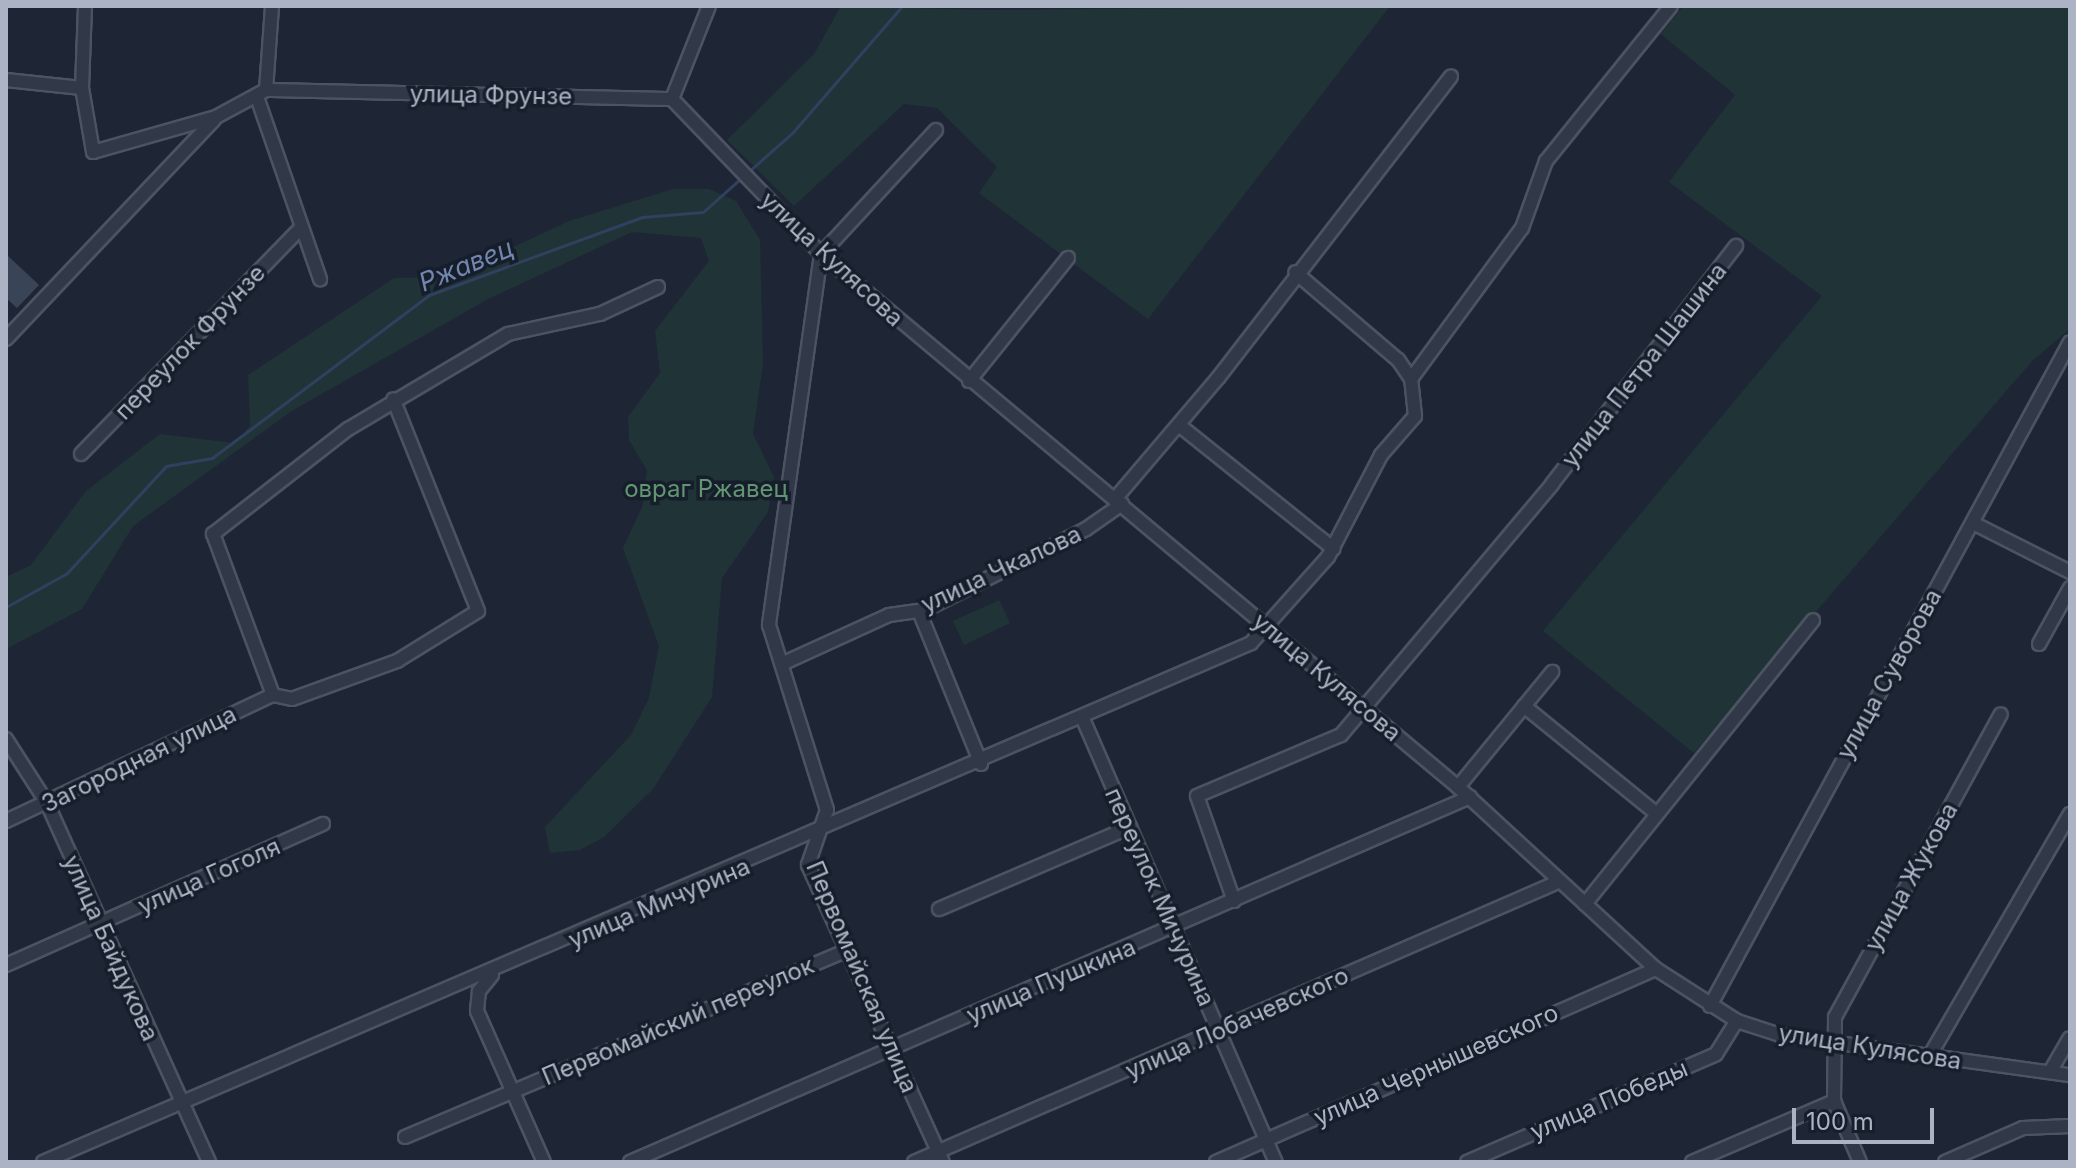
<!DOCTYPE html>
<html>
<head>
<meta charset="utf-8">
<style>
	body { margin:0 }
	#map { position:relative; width:2076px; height:1168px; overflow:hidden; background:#1e2636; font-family:Inter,sans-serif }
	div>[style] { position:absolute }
	.green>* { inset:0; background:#203337 }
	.stream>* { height:3px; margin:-1.5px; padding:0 1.5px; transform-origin:1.5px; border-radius:1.5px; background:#30405e }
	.building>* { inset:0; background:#3a4457 }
	.roads { filter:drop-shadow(2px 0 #4c5362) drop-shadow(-2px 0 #4c5362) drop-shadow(0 2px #4c5362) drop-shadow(0 -2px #4c5362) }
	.minor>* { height:12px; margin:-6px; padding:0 6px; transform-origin:6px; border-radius:6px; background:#313847 }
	span { translate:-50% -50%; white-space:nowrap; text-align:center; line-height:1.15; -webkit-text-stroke:7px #171e2b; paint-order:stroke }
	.street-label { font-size:24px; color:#abb3c4 }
	.park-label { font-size:24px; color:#629572 }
	.water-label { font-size:26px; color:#7286ae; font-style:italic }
	.frame { position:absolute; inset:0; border:8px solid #abb3c4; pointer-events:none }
	.scale { position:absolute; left:1792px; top:1108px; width:142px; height:36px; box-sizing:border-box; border:4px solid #abb3c4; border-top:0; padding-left:10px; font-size:24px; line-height:28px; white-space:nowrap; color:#abb3c4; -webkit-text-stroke:6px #171e2b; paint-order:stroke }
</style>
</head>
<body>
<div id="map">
	<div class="green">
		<i style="clip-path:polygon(841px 6px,984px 10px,1390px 6px,1148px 319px,979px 193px,997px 167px,937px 108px,904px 104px,794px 206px,727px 140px,814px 54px)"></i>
		<i style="clip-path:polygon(1683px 6px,2070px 6px,2070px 329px,2033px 360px,1694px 753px,1543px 631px,1822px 296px,1669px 182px,1735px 95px,1661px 34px)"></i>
		<i style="clip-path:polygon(673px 189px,709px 189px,736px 201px,760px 240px,763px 363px,753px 434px,774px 477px,768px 512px,722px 578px,712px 697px,653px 789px,604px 837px,580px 850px,550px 853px,545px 827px,631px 735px,649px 698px,659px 646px,623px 548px,643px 505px,647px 470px,629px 440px,628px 417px,660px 373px,655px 331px,709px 261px,701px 238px,632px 232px,488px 299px,290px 412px,133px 526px,82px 609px,6px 649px,6px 577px,31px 565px,86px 491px,160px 434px,234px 443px,250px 426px,248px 375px,394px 278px,449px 277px,569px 221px)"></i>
		<i style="clip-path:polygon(999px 600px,1010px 623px,964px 645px,953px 621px)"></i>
	</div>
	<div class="stream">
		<i style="left:747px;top:173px;width:62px;rotate:-41.7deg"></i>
		<i style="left:793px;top:132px;width:167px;rotate:-49.1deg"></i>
		<i style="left:6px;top:607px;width:70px;rotate:-29.1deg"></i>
		<i style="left:67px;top:573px;width:146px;rotate:-47.2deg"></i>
		<i style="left:166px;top:466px;width:47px;rotate:-9.9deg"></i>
		<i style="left:212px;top:458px;width:271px;rotate:-36.9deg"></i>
		<i style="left:429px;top:295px;width:227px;rotate:-20.1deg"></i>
		<i style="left:642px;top:217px;width:61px;rotate:-4.7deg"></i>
		<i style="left:703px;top:212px;width:51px;rotate:-41.8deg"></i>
	</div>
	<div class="building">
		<i style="clip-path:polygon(6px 254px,39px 285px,17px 308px,6px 298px)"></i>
	</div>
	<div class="roads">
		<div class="minor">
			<i style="left:6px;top:80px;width:76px;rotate:6deg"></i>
			<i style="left:82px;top:88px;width:65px;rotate:80.2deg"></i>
			<i style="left:93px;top:152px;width:128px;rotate:-15.9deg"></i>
			<i style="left:216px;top:117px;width:57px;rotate:-28.4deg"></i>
			<i style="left:266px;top:90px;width:406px;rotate:1.3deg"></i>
			<i style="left:82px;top:88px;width:82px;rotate:-87.9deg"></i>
			<i style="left:266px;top:90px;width:84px;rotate:-85.9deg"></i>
			<i style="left:257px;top:97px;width:193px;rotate:70.9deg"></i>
			<i style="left:672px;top:99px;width:215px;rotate:46.1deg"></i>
			<i style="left:821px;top:254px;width:831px;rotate:39.92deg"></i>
			<i style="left:1458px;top:787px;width:269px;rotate:42.6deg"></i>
			<i style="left:1656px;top:969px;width:96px;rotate:32.7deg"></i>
			<i style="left:1737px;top:1021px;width:45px;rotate:18deg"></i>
			<i style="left:1780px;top:1035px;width:293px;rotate:7.9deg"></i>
			<i style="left:672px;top:99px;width:100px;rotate:-68.3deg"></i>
			<i style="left:936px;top:130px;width:169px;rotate:132.8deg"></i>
			<i style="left:821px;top:254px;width:375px;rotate:98deg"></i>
			<i style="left:769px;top:625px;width:194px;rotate:72.6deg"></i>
			<i style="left:827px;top:810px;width:58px;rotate:109.1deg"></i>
			<i style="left:808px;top:865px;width:326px;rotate:65.6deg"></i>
			<i style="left:6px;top:339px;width:302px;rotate:-46.5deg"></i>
			<i style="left:1411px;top:379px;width:187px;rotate:-53.7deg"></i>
			<i style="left:1522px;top:228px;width:71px;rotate:-70.3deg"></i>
			<i style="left:1546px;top:161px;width:199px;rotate:-51.1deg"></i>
			<i style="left:969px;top:381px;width:158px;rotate:-51.2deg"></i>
			<i style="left:1179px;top:425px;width:198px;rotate:38.7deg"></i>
			<i style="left:81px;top:454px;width:313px;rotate:-45.8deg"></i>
			<i style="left:1115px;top:499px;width:159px;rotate:-49.6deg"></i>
			<i style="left:1218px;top:378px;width:381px;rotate:-52.3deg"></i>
			<i style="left:1973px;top:523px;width:109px;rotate:26.8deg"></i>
			<i style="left:919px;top:611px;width:165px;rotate:67.9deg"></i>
			<i style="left:2039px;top:644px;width:64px;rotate:-61deg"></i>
			<i style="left:786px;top:662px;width:113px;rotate:-24.5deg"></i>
			<i style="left:889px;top:615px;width:36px;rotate:-8deg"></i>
			<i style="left:925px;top:610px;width:180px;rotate:-26.7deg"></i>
			<i style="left:1086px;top:529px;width:44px;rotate:-34.8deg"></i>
			<i style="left:273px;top:695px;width:172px;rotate:-110.4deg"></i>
			<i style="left:213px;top:534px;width:171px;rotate:-37.9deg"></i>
			<i style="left:348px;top:429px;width:186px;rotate:-30.7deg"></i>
			<i style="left:508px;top:334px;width:94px;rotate:-12.3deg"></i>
			<i style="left:600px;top:314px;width:64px;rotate:-25deg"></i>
			<i style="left:1524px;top:706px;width:171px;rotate:39.1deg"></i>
			<i style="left:1083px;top:719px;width:483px;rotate:66.5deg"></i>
			<i style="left:6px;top:739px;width:76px;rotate:57.4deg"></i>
			<i style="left:47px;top:803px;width:394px;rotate:65.7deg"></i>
			<i style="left:1458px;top:787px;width:149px;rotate:-50.7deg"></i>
			<i style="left:6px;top:821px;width:295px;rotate:-25.3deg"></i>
			<i style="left:273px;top:695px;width:19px;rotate:12deg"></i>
			<i style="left:292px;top:699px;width:112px;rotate:-19.9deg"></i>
			<i style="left:397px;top:661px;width:95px;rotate:-31.7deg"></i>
			<i style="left:478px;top:611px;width:228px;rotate:-111.8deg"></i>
			<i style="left:1234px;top:901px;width:111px;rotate:-109.4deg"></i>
			<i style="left:1197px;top:796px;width:156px;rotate:-23deg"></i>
			<i style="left:1341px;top:735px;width:328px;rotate:-49.9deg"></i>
			<i style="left:1552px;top:484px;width:301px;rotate:-52.3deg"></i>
			<i style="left:1585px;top:904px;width:364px;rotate:-51.2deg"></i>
			<i style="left:939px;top:909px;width:208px;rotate:-23.2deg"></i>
			<i style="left:6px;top:965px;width:347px;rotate:-24deg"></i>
			<i style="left:492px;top:975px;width:21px;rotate:129deg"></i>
			<i style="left:479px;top:991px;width:20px;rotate:96deg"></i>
			<i style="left:477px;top:1011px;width:165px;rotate:66.1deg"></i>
			<i style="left:1710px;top:1006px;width:755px;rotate:-61.53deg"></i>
			<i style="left:1929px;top:1057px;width:281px;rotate:-59.9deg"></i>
			<i style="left:2050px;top:1072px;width:39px;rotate:-60deg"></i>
			<i style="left:405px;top:1137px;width:478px;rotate:-22.9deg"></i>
			<i style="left:43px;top:1162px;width:1315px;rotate:-23.25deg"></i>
			<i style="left:1251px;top:643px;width:115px;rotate:-48.2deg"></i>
			<i style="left:1328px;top:557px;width:115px;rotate:-62.5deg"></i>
			<i style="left:1381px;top:455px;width:52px;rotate:-48.9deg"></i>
			<i style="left:1415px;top:416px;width:37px;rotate:-96deg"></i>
			<i style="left:1411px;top:379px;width:23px;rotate:-124deg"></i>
			<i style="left:1398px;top:360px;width:135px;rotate:-139.5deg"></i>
			<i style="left:630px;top:1162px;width:916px;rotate:-23.49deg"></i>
			<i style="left:914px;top:1162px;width:702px;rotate:-23.5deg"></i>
			<i style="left:1216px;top:1162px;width:480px;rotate:-23.7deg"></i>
			<i style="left:1467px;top:1162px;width:271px;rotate:-23.4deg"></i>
			<i style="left:1716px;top:1054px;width:39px;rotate:-58deg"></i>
			<i style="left:1692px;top:1162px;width:155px;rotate:-23.2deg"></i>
			<i style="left:1860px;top:1162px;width:66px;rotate:-113.1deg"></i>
			<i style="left:1834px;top:1101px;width:84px;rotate:-89.3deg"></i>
			<i style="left:1835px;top:1017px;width:345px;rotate:-61.3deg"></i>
			<i style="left:1945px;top:1162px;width:85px;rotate:-23.6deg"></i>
			<i style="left:2023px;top:1128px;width:47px;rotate:-2.4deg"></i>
		</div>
	</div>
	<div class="street-label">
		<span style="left:491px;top:95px;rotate:1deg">улица Фрунзе</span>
		<span style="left:832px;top:259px;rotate:43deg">улица Кулясова</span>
		<span style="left:190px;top:342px;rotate:-46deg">переулок Фрунзе</span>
		<span style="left:1644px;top:365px;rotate:-52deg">улица Петра Шашина</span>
		<span style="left:1001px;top:569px;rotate:-25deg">улица Чкалова</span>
		<span style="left:1889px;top:674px;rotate:-61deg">улица Суворова</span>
		<span style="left:1327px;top:677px;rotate:40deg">улица Кулясова</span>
		<span style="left:139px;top:759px;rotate:-26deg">Загородная улица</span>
		<span style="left:209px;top:876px;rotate:-24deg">улица Гоголя</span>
		<span style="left:1911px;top:877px;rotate:-61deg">улица Жукова</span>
		<span style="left:1160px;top:897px;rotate:66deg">переулок Мичурина</span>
		<span style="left:659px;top:903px;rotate:-23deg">улица Мичурина</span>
		<span style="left:111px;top:948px;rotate:66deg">улица Байдукова</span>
		<span style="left:862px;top:977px;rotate:67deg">Первомайская улица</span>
		<span style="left:1051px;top:981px;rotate:-23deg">улица Пушкина</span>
		<span style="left:678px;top:1021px;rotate:-23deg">Первомайский переулок</span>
		<span style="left:1237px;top:1023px;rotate:-24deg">улица Лобачевского</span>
		<span style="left:1870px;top:1047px;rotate:9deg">улица Кулясова</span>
		<span style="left:1436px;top:1065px;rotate:-24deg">улица Чернышевского</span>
		<span style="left:1609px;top:1100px;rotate:-23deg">улица Победы</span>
	</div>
	<div class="park-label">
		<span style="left:706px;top:489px">овраг Ржавец</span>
	</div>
	<div class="water-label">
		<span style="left:466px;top:265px;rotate:-22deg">Ржавец</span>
	</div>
	<div class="frame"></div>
	<div class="scale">100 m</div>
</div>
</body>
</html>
